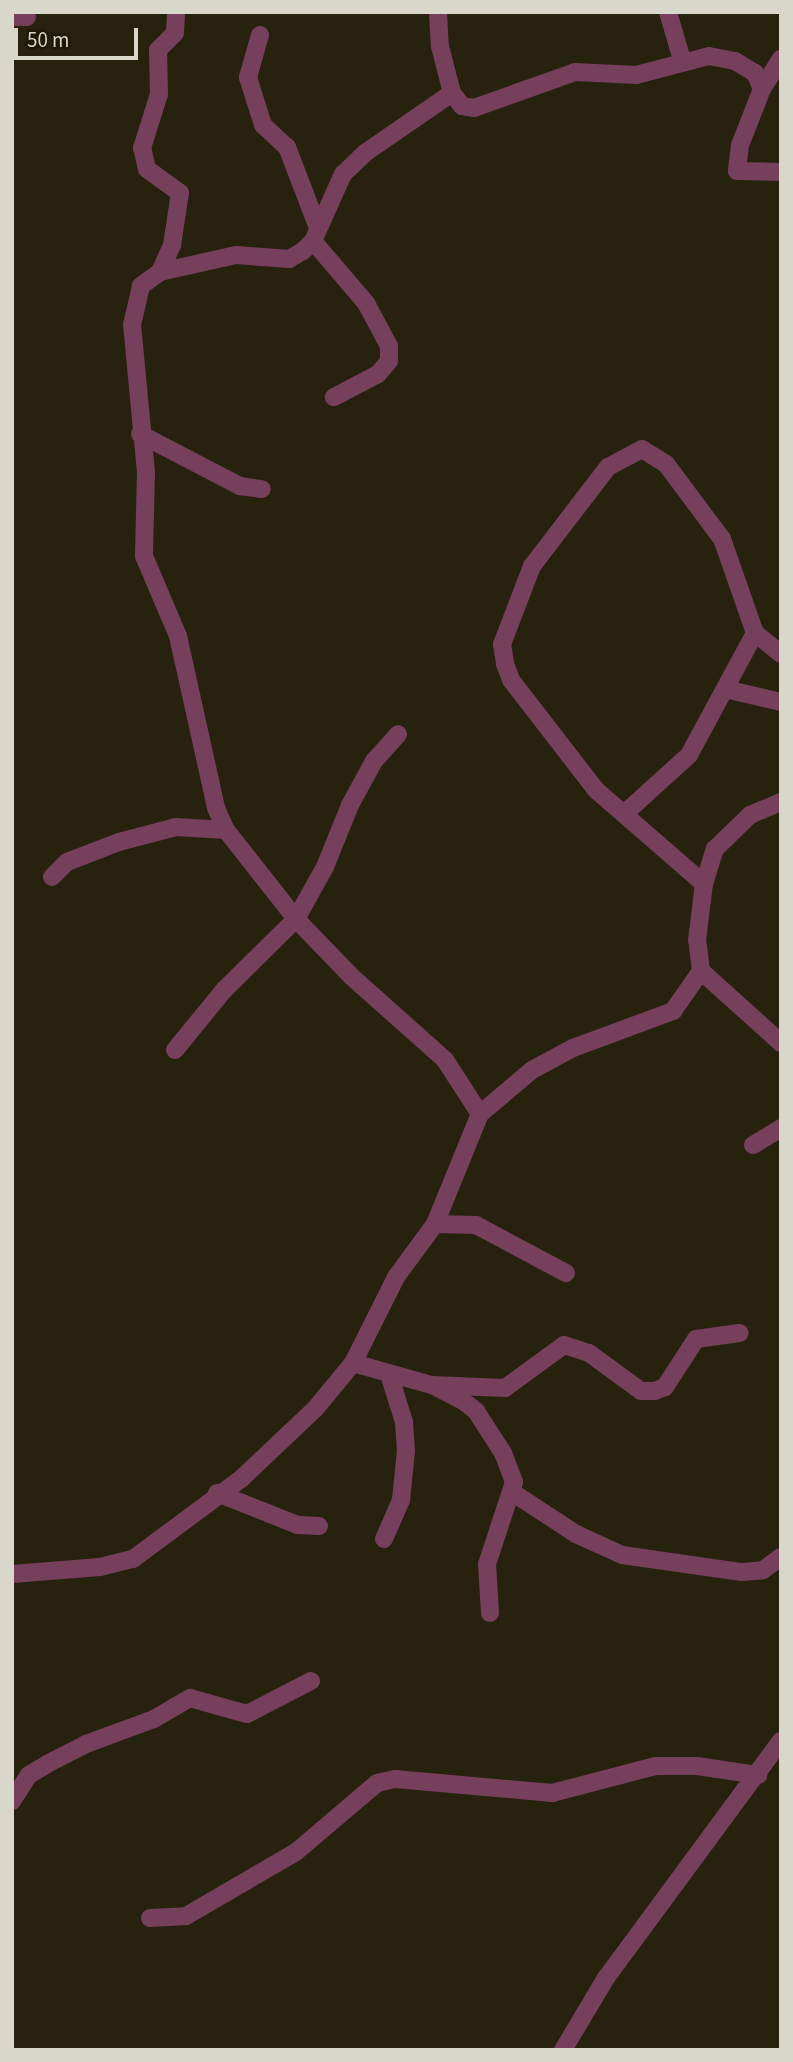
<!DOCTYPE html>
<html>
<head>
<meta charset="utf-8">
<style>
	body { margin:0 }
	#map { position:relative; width:793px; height:2062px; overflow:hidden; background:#27220d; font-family:"Source Sans 3",sans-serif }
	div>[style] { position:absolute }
	.minor>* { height:18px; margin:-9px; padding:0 9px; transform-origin:9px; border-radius:9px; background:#763f5c }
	span { translate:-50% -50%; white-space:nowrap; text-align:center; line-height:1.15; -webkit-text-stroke:6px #1d1905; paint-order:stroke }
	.frame { position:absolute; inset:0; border:14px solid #d9d7ca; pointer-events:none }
	.scale { position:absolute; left:14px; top:28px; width:124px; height:32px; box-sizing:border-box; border:4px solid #d9d7ca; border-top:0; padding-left:9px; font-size:21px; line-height:24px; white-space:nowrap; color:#d9d7ca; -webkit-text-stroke:5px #1d1905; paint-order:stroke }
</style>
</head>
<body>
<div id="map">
	<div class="minor">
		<i style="left:438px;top:12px;width:34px;rotate:87deg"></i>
		<i style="left:440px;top:46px;width:49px;rotate:75.7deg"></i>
		<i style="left:452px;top:93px;width:16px;rotate:52deg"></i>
		<i style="left:462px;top:106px;width:12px;rotate:9deg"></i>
		<i style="left:474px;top:108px;width:107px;rotate:-19.6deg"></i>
		<i style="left:575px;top:72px;width:61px;rotate:2.8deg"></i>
		<i style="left:636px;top:75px;width:75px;rotate:-14.6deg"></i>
		<i style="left:709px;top:56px;width:26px;rotate:11deg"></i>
		<i style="left:735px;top:61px;width:23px;rotate:31deg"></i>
		<i style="left:755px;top:73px;width:17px;rotate:66deg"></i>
		<i style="left:762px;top:89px;width:60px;rotate:111.4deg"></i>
		<i style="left:740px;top:145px;width:26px;rotate:97deg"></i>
		<i style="left:737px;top:171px;width:44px;rotate:1.3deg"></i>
		<i style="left:668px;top:12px;width:50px;rotate:73.7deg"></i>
		<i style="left:12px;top:17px;width:15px"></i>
		<i style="left:260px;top:35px;width:44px;rotate:105.9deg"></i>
		<i style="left:248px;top:77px;width:24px;rotate:73deg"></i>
		<i style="left:255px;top:100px;width:26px;rotate:72deg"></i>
		<i style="left:263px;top:125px;width:33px;rotate:43deg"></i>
		<i style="left:287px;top:147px;width:84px;rotate:69deg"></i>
		<i style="left:762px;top:89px;width:36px;rotate:-58deg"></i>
		<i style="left:452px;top:93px;width:106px;rotate:145.4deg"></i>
		<i style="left:365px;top:153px;width:30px;rotate:136deg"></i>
		<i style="left:343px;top:174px;width:73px;rotate:114.1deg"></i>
		<i style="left:313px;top:241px;width:14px;rotate:135deg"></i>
		<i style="left:303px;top:251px;width:16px;rotate:150deg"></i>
		<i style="left:289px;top:259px;width:53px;rotate:-175.7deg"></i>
		<i style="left:236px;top:255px;width:78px;rotate:167.4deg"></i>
		<i style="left:160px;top:272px;width:24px;rotate:144deg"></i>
		<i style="left:141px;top:286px;width:39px;rotate:103deg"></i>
		<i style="left:132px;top:324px;width:149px;rotate:84.6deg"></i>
		<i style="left:146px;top:472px;width:84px;rotate:91.4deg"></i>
		<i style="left:144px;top:556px;width:87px;rotate:67deg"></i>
		<i style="left:178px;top:636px;width:176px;rotate:77.5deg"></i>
		<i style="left:216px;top:808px;width:24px;rotate:66deg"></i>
		<i style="left:226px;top:830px;width:113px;rotate:51.8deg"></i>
		<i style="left:296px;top:919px;width:81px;rotate:46deg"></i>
		<i style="left:352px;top:977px;width:125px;rotate:41.7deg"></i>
		<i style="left:445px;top:1060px;width:64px;rotate:57.1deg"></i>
		<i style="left:313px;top:241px;width:82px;rotate:49.5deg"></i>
		<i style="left:366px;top:303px;width:49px;rotate:61.9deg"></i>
		<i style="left:389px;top:346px;width:15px;rotate:90deg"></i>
		<i style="left:389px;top:361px;width:17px;rotate:130deg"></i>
		<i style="left:378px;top:374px;width:50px;rotate:152.4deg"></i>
		<i style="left:160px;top:272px;width:30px;rotate:-66deg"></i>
		<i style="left:172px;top:245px;width:53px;rotate:-81.3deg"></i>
		<i style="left:180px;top:193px;width:41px;rotate:-144deg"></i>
		<i style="left:147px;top:169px;width:22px;rotate:-103deg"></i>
		<i style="left:142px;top:148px;width:57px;rotate:-72.5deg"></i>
		<i style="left:159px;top:94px;width:44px;rotate:-91.3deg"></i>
		<i style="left:158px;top:50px;width:24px;rotate:-45deg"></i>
		<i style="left:175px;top:33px;width:20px;rotate:-87deg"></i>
		<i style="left:140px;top:434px;width:113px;rotate:27.5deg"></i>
		<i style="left:240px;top:486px;width:22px;rotate:8deg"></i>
		<i style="left:755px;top:633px;width:33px;rotate:39deg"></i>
		<i style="left:725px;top:689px;width:57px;rotate:13.1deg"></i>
		<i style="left:624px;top:814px;width:88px;rotate:-42.2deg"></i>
		<i style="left:689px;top:755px;width:139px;rotate:-61.6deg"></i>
		<i style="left:755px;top:633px;width:100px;rotate:-109.3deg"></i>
		<i style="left:722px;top:539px;width:94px;rotate:-126.7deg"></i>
		<i style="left:666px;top:464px;width:28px;rotate:-148deg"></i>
		<i style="left:642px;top:449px;width:38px;rotate:152deg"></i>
		<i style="left:608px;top:467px;width:125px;rotate:127.5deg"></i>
		<i style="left:532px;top:566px;width:84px;rotate:111deg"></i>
		<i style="left:502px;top:644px;width:20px;rotate:81deg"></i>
		<i style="left:505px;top:664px;width:17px;rotate:69deg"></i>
		<i style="left:511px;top:680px;width:139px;rotate:52.3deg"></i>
		<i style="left:596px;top:790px;width:143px;rotate:41deg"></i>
		<i style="left:52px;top:877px;width:21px;rotate:-45deg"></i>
		<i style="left:67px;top:862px;width:56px;rotate:-21deg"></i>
		<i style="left:119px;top:842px;width:59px;rotate:-14.7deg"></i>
		<i style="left:176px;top:827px;width:50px;rotate:3.4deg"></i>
		<i style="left:701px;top:971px;width:108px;rotate:42deg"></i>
		<i style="left:175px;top:1050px;width:77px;rotate:-50.8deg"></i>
		<i style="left:224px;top:990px;width:101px;rotate:-44.6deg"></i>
		<i style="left:296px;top:919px;width:60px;rotate:-60.9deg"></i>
		<i style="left:325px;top:867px;width:67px;rotate:-68deg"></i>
		<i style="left:350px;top:805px;width:50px;rotate:-61.4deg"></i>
		<i style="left:374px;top:761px;width:36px;rotate:-48deg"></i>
		<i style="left:753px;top:1145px;width:33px;rotate:-31deg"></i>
		<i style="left:435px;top:1224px;width:41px;rotate:1.4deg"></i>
		<i style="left:476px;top:1225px;width:102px;rotate:28.1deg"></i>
		<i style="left:353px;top:1363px;width:82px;rotate:15.6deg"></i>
		<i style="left:432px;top:1385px;width:34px;rotate:27deg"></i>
		<i style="left:462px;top:1400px;width:18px;rotate:38deg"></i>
		<i style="left:476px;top:1411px;width:50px;rotate:57.3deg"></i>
		<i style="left:503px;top:1453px;width:31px;rotate:69deg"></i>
		<i style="left:514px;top:1482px;width:86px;rotate:108.2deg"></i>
		<i style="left:487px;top:1564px;width:49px;rotate:86.5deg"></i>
		<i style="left:432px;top:1385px;width:73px;rotate:2.4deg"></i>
		<i style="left:505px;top:1388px;width:73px;rotate:-36.1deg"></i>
		<i style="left:564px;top:1345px;width:26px;rotate:18deg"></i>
		<i style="left:589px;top:1353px;width:64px;rotate:36.2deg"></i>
		<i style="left:641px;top:1391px;width:14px"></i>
		<i style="left:655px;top:1391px;width:11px;rotate:-22deg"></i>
		<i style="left:665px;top:1387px;width:57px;rotate:-57.1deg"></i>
		<i style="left:696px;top:1339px;width:44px;rotate:-7.8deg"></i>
		<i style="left:512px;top:1492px;width:77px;rotate:33.3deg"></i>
		<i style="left:576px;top:1534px;width:51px;rotate:24.5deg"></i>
		<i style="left:622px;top:1555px;width:121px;rotate:8.1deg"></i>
		<i style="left:742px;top:1572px;width:21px;rotate:-5deg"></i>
		<i style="left:763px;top:1570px;width:22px;rotate:-36deg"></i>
		<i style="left:217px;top:1493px;width:87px;rotate:21.6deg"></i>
		<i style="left:298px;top:1525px;width:21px;rotate:3deg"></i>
		<i style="left:384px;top:1539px;width:43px;rotate:-66.4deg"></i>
		<i style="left:401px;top:1500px;width:49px;rotate:-84.2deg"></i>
		<i style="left:406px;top:1451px;width:29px;rotate:-94deg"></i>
		<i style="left:404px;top:1422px;width:50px;rotate:-107.4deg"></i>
		<i style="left:12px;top:1574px;width:88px;rotate:-4.5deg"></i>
		<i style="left:100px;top:1567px;width:34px;rotate:-14deg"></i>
		<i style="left:133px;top:1559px;width:136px;rotate:-36.6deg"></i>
		<i style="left:242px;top:1478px;width:100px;rotate:-43.4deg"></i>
		<i style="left:315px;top:1409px;width:60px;rotate:-50.4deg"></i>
		<i style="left:353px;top:1363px;width:96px;rotate:-63.4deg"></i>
		<i style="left:396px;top:1277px;width:66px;rotate:-53.7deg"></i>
		<i style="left:435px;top:1224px;width:119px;rotate:-67.8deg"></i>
		<i style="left:480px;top:1114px;width:68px;rotate:-40.2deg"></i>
		<i style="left:532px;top:1070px;width:47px;rotate:-28.2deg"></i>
		<i style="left:573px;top:1048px;width:107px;rotate:-20.3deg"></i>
		<i style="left:673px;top:1011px;width:49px;rotate:-55deg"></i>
		<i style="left:701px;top:971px;width:31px;rotate:-97deg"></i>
		<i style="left:697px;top:940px;width:56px;rotate:-82.9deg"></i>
		<i style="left:704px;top:884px;width:37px;rotate:-73deg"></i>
		<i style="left:715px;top:849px;width:49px;rotate:-44.2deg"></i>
		<i style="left:750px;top:815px;width:34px;rotate:-23deg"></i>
		<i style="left:12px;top:1801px;width:31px;rotate:-57deg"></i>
		<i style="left:29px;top:1775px;width:21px;rotate:-31deg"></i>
		<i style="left:47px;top:1764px;width:44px;rotate:-27.1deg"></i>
		<i style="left:86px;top:1744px;width:72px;rotate:-20.2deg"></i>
		<i style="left:154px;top:1719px;width:42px;rotate:-30.3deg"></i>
		<i style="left:190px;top:1698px;width:59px;rotate:15.7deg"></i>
		<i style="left:247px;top:1714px;width:72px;rotate:-27.3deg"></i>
		<i style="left:150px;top:1918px;width:36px;rotate:-3deg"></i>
		<i style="left:186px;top:1916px;width:127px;rotate:-30.2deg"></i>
		<i style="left:296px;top:1852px;width:106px;rotate:-40.4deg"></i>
		<i style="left:377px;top:1783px;width:18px;rotate:-13deg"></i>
		<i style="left:395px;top:1779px;width:158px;rotate:5.1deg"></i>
		<i style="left:552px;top:1793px;width:107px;rotate:-14.6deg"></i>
		<i style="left:656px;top:1766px;width:41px"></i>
		<i style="left:697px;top:1766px;width:62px;rotate:8.4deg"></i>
		<i style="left:563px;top:2050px;width:84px;rotate:-59.2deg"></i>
		<i style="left:606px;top:1978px;width:295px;rotate:-53.6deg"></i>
	</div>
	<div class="frame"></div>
	<div class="scale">50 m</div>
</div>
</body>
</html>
